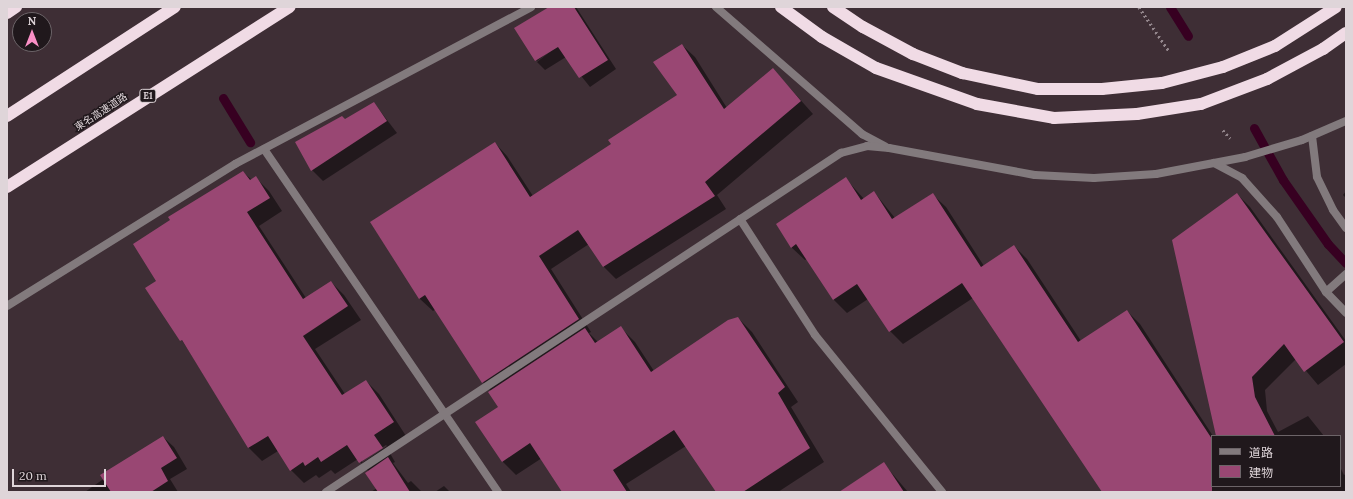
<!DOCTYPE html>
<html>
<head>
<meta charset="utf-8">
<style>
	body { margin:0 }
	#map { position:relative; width:1353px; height:499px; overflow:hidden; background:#3e2e35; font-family:Lora,"Noto Sans JP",serif }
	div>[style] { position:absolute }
	.shadow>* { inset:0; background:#0007 }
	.stream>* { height:9px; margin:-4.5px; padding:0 4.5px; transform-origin:4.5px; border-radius:4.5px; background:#370021 }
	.building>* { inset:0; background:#994773 }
	.path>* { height:2.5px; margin-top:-1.25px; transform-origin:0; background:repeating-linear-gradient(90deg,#93868c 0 2px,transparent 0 5px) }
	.minor>* { height:8px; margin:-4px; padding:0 4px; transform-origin:4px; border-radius:4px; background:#827a7d }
	.motorway>* { height:12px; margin:-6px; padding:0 6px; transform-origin:6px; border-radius:6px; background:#f0dbe5 }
	span { translate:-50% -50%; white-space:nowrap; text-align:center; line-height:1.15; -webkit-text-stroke:3px #20181c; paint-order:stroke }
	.shield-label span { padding:1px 3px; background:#20181c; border:1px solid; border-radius:3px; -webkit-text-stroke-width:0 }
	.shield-label { font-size:9px; color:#dfd5d9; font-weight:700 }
	.street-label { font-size:10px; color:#dfd5d9 }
	.frame { position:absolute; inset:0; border:8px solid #dfd5d9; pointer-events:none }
	.legend { position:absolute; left:1211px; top:435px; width:130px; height:52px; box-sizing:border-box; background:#20181c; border:1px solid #6c6468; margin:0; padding:5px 7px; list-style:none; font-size:12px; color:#dfd5d9 }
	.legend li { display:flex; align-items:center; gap:8px; height:20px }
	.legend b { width:20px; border:1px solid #6c6468 }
	.north { position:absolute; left:12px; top:12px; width:40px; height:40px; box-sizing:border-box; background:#20181c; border:1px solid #6c6468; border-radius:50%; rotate:0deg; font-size:11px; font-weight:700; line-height:16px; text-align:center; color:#dfd5d9 }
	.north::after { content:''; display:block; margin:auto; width:14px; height:18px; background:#fa8fc6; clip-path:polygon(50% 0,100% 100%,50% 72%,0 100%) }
	.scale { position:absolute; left:12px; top:469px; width:94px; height:18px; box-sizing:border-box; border:2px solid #dfd5d9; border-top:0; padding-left:5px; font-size:12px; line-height:14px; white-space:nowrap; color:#dfd5d9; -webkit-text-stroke:3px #20181c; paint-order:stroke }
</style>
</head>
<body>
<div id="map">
	<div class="shadow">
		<i style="clip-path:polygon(551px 7px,576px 7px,616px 69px,590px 87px,566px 57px,545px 70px,537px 62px,561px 43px,537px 61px,515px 29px)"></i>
		<i style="clip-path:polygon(682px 45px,695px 57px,727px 108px,773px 69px,813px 114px,717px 195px,726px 209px,616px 279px,604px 267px,589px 244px,551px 269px,591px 332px,589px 333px,598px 342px,621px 328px,635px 342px,654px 371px,738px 318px,752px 332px,798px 402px,791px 407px,824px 462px,778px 492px,717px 492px,686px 446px,626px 484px,631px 492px,563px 492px,542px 458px,516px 475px,502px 461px,499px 407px,491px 391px,483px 382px,436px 309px,433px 311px,420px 299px,371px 223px,495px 143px,507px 156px,533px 196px,612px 145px,679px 95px)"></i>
		<i style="clip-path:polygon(374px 103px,397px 133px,323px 181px,312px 170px,346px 120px)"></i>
		<i style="clip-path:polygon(evenodd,243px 172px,252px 180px,256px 178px,269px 191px,282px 211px,259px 226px,306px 298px,331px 282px,344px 295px,361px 320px,315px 349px,345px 394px,366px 381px,379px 394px,406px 436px,387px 448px,395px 462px,393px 463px,408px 483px,411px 481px,422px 492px,371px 492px,377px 488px,369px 472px,358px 459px,335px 474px,331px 470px,319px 478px,316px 475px,304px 483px,291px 470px,278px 451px,262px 461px,249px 448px,187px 348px,147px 288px,157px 282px,243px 172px,386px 445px,387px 446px,362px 463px,362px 461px,386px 445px)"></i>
		<i style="clip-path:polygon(846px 179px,864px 199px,874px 192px,895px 218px,932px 194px,946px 207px,984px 266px,1014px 246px,1027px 259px,1081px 341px,1127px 311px,1140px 324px,1213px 436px,1212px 486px,1340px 486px,1340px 467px,1344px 475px,1346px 474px,1346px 492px,1103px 492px,973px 298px,903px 344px,890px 331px,868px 299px,847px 313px,834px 300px,807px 259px,805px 260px,791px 247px)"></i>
		<i style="clip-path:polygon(1346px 191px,1346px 198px,1343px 195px)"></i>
		<i style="clip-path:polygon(1237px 194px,1250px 207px,1346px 341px,1346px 364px,1318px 385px,1296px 359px,1265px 390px,1267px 411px,1278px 432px,1308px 416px,1324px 436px,1217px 436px)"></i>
		<i style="clip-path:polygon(163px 437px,174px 447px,187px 469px,170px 479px,178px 492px,85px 492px)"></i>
		<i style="clip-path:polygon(884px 464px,908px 492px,840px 492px)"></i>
		<i style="clip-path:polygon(444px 486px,450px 492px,435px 492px)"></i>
	</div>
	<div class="stream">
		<i style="left:1170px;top:7px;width:34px;rotate:58deg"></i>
		<i style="left:223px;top:98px;width:52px;rotate:58.5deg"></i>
		<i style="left:1254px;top:128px;width:60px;rotate:60.9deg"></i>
		<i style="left:1283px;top:180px;width:78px;rotate:54.9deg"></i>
		<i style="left:1328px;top:244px;width:26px;rotate:47deg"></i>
	</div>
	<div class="building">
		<i style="clip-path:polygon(549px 7px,574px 7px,608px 60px,579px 78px,558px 47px,535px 61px,514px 28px)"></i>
		<i style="clip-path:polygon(682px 44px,724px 109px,773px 68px,801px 101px,705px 182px,715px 196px,603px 267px,578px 230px,539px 256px,579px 319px,482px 383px,425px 295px,419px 299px,370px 222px,495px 142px,530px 197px,611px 144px,608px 140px,677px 95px,653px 62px)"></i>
		<i style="clip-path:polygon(374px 102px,387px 121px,311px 171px,295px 142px,342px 116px,345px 119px)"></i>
		<i style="clip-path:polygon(243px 171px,250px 180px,256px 176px,270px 198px,247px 212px,303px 299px,331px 281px,348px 306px,303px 336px,342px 395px,366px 380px,394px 422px,374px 435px,383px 448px,359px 463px,347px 445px,321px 462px,318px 457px,305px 466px,303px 462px,290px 471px,268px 436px,248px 448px,182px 340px,180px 341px,145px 288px,156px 281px,133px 244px,170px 220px,168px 217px)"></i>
		<i style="clip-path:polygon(846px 177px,861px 200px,874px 191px,892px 219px,933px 193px,981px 267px,1014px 245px,1078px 342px,1127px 310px,1212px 439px,1212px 492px,1102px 492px,962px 283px,889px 332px,857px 284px,833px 300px,796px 244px,791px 248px,776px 224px)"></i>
		<i style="clip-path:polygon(1237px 193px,1344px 342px,1304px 372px,1284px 344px,1252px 377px,1255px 397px,1275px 436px,1216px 436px,1172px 240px)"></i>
		<i style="clip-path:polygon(738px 317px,785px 387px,778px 393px,810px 448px,743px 492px,716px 492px,674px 430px,613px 470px,627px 492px,562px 492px,530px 443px,502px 462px,475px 422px,498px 407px,488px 392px,585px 328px,595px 343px,621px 326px,651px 372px,728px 320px)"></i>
		<i style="clip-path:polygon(163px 436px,177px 458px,161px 468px,168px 481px,151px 492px,111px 492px,100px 475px)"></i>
		<i style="clip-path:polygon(388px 457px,410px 492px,378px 492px,365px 473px)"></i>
		<i style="clip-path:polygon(884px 462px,904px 492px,839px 492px)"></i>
	</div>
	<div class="path">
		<i style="left:1139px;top:7px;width:53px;rotate:55.7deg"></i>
		<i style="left:1223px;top:130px;width:11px;rotate:49deg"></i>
	</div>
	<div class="minor">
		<i style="left:716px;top:7px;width:194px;rotate:41deg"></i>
		<i style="left:862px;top:134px;width:26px;rotate:28deg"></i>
		<i style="left:1312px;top:136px;width:41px;rotate:83deg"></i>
		<i style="left:1317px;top:177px;width:37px;rotate:64deg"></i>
		<i style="left:1333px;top:210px;width:22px;rotate:54deg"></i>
		<i style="left:264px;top:149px;width:415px;rotate:55.7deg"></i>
		<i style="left:1214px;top:163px;width:32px;rotate:28deg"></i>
		<i style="left:1242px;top:178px;width:52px;rotate:48.1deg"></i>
		<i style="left:1277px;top:217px;width:90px;rotate:56.8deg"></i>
		<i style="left:1326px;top:292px;width:29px;rotate:46deg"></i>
		<i style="left:740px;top:219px;width:138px;rotate:57.1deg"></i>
		<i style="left:815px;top:335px;width:202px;rotate:51deg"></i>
		<i style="left:1326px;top:292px;width:27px;rotate:-42deg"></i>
		<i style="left:7px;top:306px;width:269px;rotate:-31.9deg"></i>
		<i style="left:235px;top:164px;width:335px;rotate:-27.9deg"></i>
		<i style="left:326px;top:492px;width:617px;rotate:-33.36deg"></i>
		<i style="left:841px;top:153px;width:27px;rotate:-15deg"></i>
		<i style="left:867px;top:146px;width:22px;rotate:5deg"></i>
		<i style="left:889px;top:148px;width:148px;rotate:10.5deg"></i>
		<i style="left:1035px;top:175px;width:59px;rotate:2.9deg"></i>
		<i style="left:1094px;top:178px;width:62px;rotate:-3.7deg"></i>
		<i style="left:1156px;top:174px;width:91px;rotate:-10.8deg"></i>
		<i style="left:1245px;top:157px;width:59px;rotate:-16.6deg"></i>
		<i style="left:1302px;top:140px;width:48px;rotate:-23.4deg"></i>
	</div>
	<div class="motorway">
		<i style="left:781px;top:7px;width:51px;rotate:36.2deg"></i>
		<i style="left:822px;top:37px;width:62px;rotate:29.9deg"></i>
		<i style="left:876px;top:68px;width:107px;rotate:19.6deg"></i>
		<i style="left:977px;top:104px;width:78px;rotate:10.3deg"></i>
		<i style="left:1054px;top:118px;width:83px;rotate:-2.8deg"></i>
		<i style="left:1137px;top:114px;width:65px;rotate:-8.9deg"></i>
		<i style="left:1201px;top:104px;width:71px;rotate:-20.7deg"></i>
		<i style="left:1267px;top:79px;width:64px;rotate:-28.2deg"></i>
		<i style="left:1323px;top:49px;width:28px;rotate:-35deg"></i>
		<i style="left:833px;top:7px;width:36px;rotate:34deg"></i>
		<i style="left:863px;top:27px;width:57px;rotate:28.4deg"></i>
		<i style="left:913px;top:54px;width:53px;rotate:21.2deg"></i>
		<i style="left:962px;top:73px;width:78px;rotate:11.9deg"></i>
		<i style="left:1038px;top:89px;width:64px"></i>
		<i style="left:1102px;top:89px;width:60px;rotate:-5.7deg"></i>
		<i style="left:1162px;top:83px;width:63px;rotate:-14.7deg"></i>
		<i style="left:1223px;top:67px;width:56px;rotate:-22deg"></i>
		<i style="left:1275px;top:46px;width:72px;rotate:-32.6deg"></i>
		<i style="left:7px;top:13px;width:11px;rotate:-34deg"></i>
		<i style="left:7px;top:116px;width:200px;rotate:-33deg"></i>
		<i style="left:7px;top:187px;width:335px;rotate:-32.5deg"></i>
	</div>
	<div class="shield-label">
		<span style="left:148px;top:96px">E1</span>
	</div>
	<div class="street-label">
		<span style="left:101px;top:112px;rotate:-33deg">東名高速道路</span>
	</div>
	<div class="frame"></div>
	<ul class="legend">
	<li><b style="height:5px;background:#827a7d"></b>道路</li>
	<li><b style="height:11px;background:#994773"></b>建物</li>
	</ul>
	<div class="north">N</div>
	<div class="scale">20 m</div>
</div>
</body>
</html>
